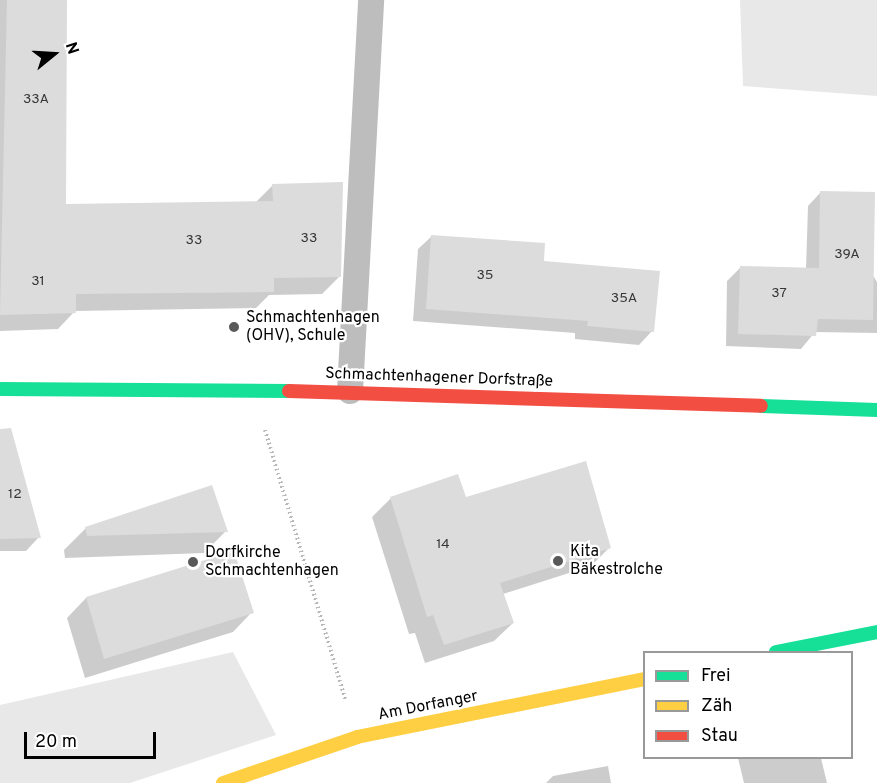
<!DOCTYPE html>
<html>
<head>
<meta charset="utf-8">
<style>
	body { margin:0 }
	#map { position:relative; width:877px; height:783px; overflow:hidden; background:#fff; font-family:Overpass,sans-serif }
	div>[style] { position:absolute }
	.green>* { inset:0; background:#e8e8e8 }
	.shadow>* { inset:0; background:#0003 }
	.building>* { inset:0; background:#dcdcdc }
	.path>* { height:4px; margin-top:-2px; transform-origin:0; background:repeating-linear-gradient(90deg,#b8b8b8 0 1.5px,transparent 0 4.5px) }
	.lane>* { height:26px; margin:-13px; padding:0 13px; transform-origin:13px; border-radius:13px; background:#bdbdbd }
	.fast>* { height:14px; margin:-7px; padding:0 7px; transform-origin:7px; border-radius:7px; background:#16e098 }
	.slow>* { height:14px; margin:-7px; padding:0 7px; transform-origin:7px; border-radius:7px; background:#ffcf43 }
	.jam>* { height:14px; margin:-7px; padding:0 7px; transform-origin:7px; border-radius:7px; background:#f24e42 }
	.dots>* { width:16px; height:16px; translate:-50% -50%; box-sizing:border-box; border:3px solid #fff; border-radius:50% }
	span { translate:-50% -50%; white-space:nowrap; text-align:center; line-height:1.15; -webkit-text-stroke:4.5px #fff; paint-order:stroke }
	.number-label { font-size:14px; color:#373737 }
	.number-label span { -webkit-text-stroke-width:0 }
	.poi-label { font-size:16px; color:#000 }
	.left { translate:0 -50%; text-align:left }
	.street-label { font-size:16px; color:#000 }
	.legend { position:absolute; left:643px; top:651px; width:210px; height:108px; box-sizing:border-box; background:#fff; border:2px solid #999; margin:0; padding:8px 10px; list-style:none; font-size:18px; color:#000 }
	.legend li { display:flex; align-items:center; gap:12px; height:30px }
	.legend b { width:30px; border:2px solid #999 }
	.north { position:absolute; left:24px; top:24px; width:60px; height:60px; -webkit-text-stroke:4px #fff; paint-order:stroke; rotate:72deg; font-size:16px; font-weight:700; line-height:24px; text-align:center; color:#000 }
	.north::after { content:''; display:block; margin:auto; width:21px; height:27px; background:#000; clip-path:polygon(50% 0,100% 100%,50% 72%,0 100%) }
	.scale { position:absolute; left:24px; top:732px; width:132px; height:27px; box-sizing:border-box; border:3px solid #000; border-top:0; padding-left:8px; font-size:18px; line-height:21px; white-space:nowrap; color:#000; -webkit-text-stroke:4px #fff; paint-order:stroke }
</style>
</head>
<body>
<div id="map">
	<div class="green">
		<i style="clip-path:polygon(740px 0,877px 0,877px 96px,743px 86px)"></i>
		<i style="clip-path:polygon(233px 652px,276px 735px,130px 783px,0 783px,0 705px)"></i>
	</div>
	<div class="shadow">
		<i style="clip-path:polygon(0 0,66px 0,64px 206px,255px 203px,273px 185px,340px 276px,322px 294px,269px 295px,256px 308px,75px 311px,58px 329px,0 331px)"></i>
		<i style="clip-path:polygon(821px 192px,877px 282px,877px 333px,815px 332px,801px 349px,726px 346px,727px 281px,741px 267px,806px 269px,808px 206px)"></i>
		<i style="clip-path:polygon(432px 236px,542px 262px,652px 331px,639px 345px,575px 339px,575px 333px,413px 321px,418px 249px)"></i>
		<i style="clip-path:polygon(0 454px,39px 537px,26px 551px,0 551px)"></i>
		<i style="clip-path:polygon(457px 476px,465px 499px,610px 547px,591px 566px,503px 594px,513px 623px,494px 641px,425px 663px,415px 633px,409px 634px,372px 517px,390px 499px)"></i>
		<i style="clip-path:polygon(86px 528px,226px 531px,204px 553px,65px 558px,64px 550px)"></i>
		<i style="clip-path:polygon(86px 598px,252px 612px,233px 632px,85px 678px,67px 618px)"></i>
		<i style="clip-path:polygon(738px 758px,821px 758px,827px 783px,744px 783px)"></i>
		<i style="clip-path:polygon(608px 766px,611px 783px,546px 783px,553px 776px)"></i>
	</div>
	<div class="building">
		<i style="clip-path:polygon(7px 0,67px 0,66px 204px,273px 201px,272px 184px,343px 182px,341px 277px,274px 278px,274px 292px,76px 294px,76px 313px,0 315px)"></i>
		<i style="clip-path:polygon(820px 191px,875px 192px,873px 320px,818px 319px,816px 336px,738px 334px,740px 266px,819px 268px)"></i>
		<i style="clip-path:polygon(431px 235px,545px 243px,544px 261px,660px 271px,654px 332px,587px 326px,588px 321px,426px 309px)"></i>
		<i style="clip-path:polygon(11px 428px,41px 538px,0 539px,0 429px)"></i>
		<i style="clip-path:polygon(586px 461px,611px 548px,500px 583px,514px 623px,444px 645px,433px 615px,427px 617px,390px 497px,458px 474px,466px 497px)"></i>
		<i style="clip-path:polygon(212px 485px,228px 532px,87px 536px,85px 527px)"></i>
		<i style="clip-path:polygon(234px 551px,254px 613px,104px 659px,86px 597px)"></i>
	</div>
	<div class="path">
		<i style="left:265px;top:430px;width:281px;rotate:73.4deg"></i>
	</div>
	<div class="lane">
		<i style="left:350px;top:391px;width:392px;rotate:-86.9deg"></i>
	</div>
	<div class="fast">
		<i style="left:0;top:389px;width:289px;rotate:0.4deg"></i>
		<i style="left:761px;top:406px;width:116px;rotate:2deg"></i>
		<i style="left:776px;top:652px;width:103px;rotate:-11.2deg"></i>
	</div>
	<div class="slow">
		<i style="left:223px;top:783px;width:142px;rotate:-18.9deg"></i>
		<i style="left:357px;top:737px;width:293px;rotate:-11.4deg"></i>
	</div>
	<div class="jam">
		<i style="left:289px;top:391px;width:472px;rotate:1.8deg"></i>
	</div>
	<div class="dots">
		<i style="left:234px;top:327px;background:#595959"></i>
		<i style="left:558px;top:561px;background:#595959"></i>
		<i style="left:193px;top:562px;background:#595959"></i>
	</div>
	<div class="number-label">
		<span style="left:36px;top:100px">33A</span>
		<span style="left:309px;top:239px">33</span>
		<span style="left:194px;top:241px">33</span>
		<span style="left:847px;top:255px">39A</span>
		<span style="left:485px;top:276px">35</span>
		<span style="left:38px;top:282px">31</span>
		<span style="left:779px;top:294px">37</span>
		<span style="left:624px;top:299px">35A</span>
		<span style="left:15px;top:495px">12</span>
		<span style="left:443px;top:545px">14</span>
	</div>
	<div class="poi-label">
		<span class="left" style="left:246px;top:327px">Schmachtenhagen<br>(OHV), Schule</span>
		<span class="left" style="left:570px;top:561px">Kita<br>Bäkestrolche</span>
		<span class="left" style="left:205px;top:562px">Dorfkirche<br>Schmachtenhagen</span>
	</div>
	<div class="street-label">
		<span style="left:439px;top:378px;rotate:2deg">Schmachtenhagener Dorfstraße</span>
		<span style="left:428px;top:706px;rotate:-11deg">Am Dorfanger</span>
	</div>
	<ul class="legend">
	<li><b style="height:8px;background:#16e098"></b>Frei</li>
	<li><b style="height:8px;background:#ffcf43"></b>Zäh</li>
	<li><b style="height:8px;background:#f24e42"></b>Stau</li>
	</ul>
	<div class="north">N</div>
	<div class="scale">20 m</div>
</div>
</body>
</html>
